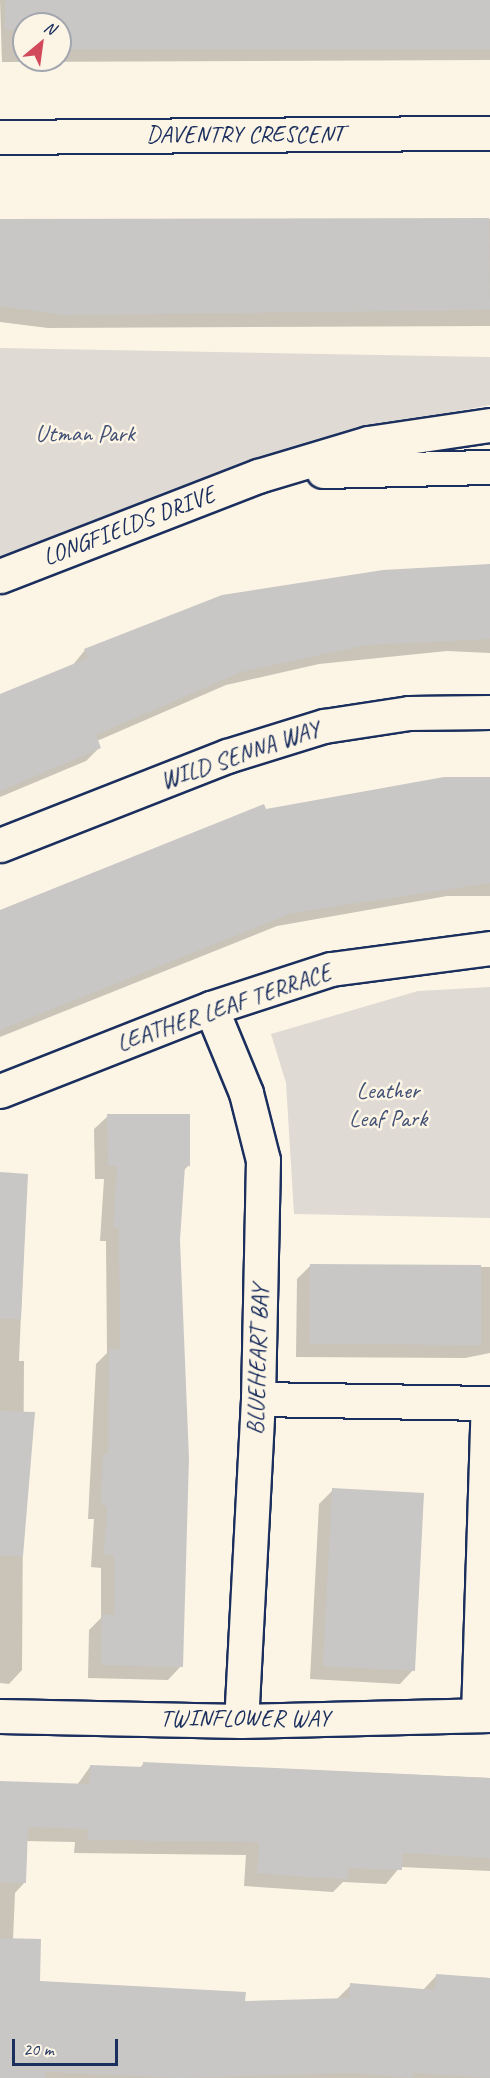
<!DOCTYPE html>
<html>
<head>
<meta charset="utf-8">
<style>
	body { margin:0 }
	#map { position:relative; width:490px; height:2078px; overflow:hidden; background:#fcf5e5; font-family:Caveat,sans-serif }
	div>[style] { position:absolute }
	.green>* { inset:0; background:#dfdbd4 }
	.shadow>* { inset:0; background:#0003 }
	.building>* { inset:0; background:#c8c7c6 }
	.roads { filter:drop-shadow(2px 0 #1b2f5e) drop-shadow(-2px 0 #1b2f5e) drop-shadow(0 2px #1b2f5e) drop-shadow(0 -2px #1b2f5e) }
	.minor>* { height:33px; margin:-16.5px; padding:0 16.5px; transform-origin:16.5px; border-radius:16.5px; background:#fcf5e5 }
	span { translate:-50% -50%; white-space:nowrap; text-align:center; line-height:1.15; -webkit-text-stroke:5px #fcf5e5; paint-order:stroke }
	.street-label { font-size:24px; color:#1b2f5e }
	.park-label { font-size:24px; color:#425176 }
	.north { position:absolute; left:12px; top:12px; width:60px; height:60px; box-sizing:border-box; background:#fcf5e5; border:2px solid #a2a6af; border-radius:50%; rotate:29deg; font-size:16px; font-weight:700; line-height:24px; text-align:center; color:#1b2f5e }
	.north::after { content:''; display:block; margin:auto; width:21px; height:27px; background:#d1495b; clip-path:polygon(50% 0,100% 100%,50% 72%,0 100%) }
	.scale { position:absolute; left:12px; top:2039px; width:106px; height:27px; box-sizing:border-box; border:3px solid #1b2f5e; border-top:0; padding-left:8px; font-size:18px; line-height:21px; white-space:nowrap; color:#1b2f5e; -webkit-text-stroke:4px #fcf5e5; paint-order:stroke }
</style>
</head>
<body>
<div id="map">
	<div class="green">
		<i style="clip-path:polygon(0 348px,490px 357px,490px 405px,364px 429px,0 560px)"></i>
		<i style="clip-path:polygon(490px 987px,490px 1218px,294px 1214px,286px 1083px,271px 1034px,418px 991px)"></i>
	</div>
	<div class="shadow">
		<i style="clip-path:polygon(evenodd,0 0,490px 0,490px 60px,2px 62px,0 0,24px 24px,60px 24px,60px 60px,24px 60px,24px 24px)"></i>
		<i style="clip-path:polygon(490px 219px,490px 326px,48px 328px,0 322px,0 220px)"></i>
		<i style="clip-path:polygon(490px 566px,490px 653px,447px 651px,319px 664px,226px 685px,97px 741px,100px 747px,86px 761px,0 797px,0 696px,72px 666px,85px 650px)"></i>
		<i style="clip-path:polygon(490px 778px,490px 896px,447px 896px,277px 926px,0 1037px,0 912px,265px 810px)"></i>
		<i style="clip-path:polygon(108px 1116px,189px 1165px,183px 1171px,179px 1240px,181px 1666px,168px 1680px,88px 1678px,89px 1630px,101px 1618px,101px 1568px,91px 1567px,94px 1519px,88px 1519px,96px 1364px,107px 1353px,106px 1241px,100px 1241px,104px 1179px,95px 1179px,94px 1129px)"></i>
		<i style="clip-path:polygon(0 1173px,27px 1175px,19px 1361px,24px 1361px,22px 1670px,9px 1684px,0 1683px)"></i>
		<i style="clip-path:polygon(310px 1266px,490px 1267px,490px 1353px,465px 1358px,296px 1357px,297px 1279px)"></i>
		<i style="clip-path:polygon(333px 1490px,413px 1670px,400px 1684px,310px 1679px,319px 1504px)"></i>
		<i style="clip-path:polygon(144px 1763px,490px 1778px,490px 1871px,400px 1867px,386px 1884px,343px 1882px,333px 1892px,244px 1886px,246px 1855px,74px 1853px,75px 1842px,26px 1841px,25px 1882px,15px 1893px,13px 1939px,39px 1983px,244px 2002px,336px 2000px,351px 1985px,423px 1990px,437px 1975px,490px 1978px,490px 2078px,0 2078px,0 1782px,77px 1785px,90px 1767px,139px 1769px)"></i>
	</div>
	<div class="building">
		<i style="clip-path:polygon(5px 0,490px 0,490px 49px,60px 49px,60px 24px,24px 24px,24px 49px,15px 49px,15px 29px,5px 30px)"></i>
		<i style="clip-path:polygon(489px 218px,490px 310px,63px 315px,0 306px,0 219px)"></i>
		<i style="clip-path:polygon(490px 564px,490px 639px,366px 645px,241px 672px,96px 735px,101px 748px,0 791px,0 694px,88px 658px,84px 649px,222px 595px,383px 570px)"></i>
		<i style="clip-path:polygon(444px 777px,490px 777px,490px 883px,292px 913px,0 1030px,0 910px,264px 804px,266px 809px)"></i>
		<i style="clip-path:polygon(107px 1114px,190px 1114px,190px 1166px,185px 1166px,180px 1240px,189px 1458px,183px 1667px,101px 1665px,102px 1614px,114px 1615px,114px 1555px,104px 1554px,107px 1506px,101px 1505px,103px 1454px,108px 1454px,109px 1349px,120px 1350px,119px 1228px,113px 1228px,117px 1166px,108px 1166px)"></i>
		<i style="clip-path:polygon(0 1172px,28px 1174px,21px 1319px,0 1319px)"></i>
		<i style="clip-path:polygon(310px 1264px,481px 1265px,481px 1345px,310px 1344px)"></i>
		<i style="clip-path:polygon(0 1411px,35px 1412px,23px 1556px,0 1556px)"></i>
		<i style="clip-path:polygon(332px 1488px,424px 1493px,415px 1671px,323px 1666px)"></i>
		<i style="clip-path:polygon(143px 1762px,490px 1778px,490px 1858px,402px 1853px,402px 1870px,348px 1868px,348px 1879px,308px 1877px,257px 1873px,259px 1842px,87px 1840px,88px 1829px,28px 1827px,26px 1883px,0 1882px,0 1781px,89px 1784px,90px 1765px,143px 1767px)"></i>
		<i style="clip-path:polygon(0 1938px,41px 1939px,40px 1981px,246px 1992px,245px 2001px,349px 1998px,350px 1983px,435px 1990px,436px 1974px,490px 1978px,490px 2078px,413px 2073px,412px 2078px,352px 2073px,180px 2078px,46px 2072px,45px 2078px,0 2078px)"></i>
	</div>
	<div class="roads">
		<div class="minor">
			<i style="left:0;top:137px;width:490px;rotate:-0.5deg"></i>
			<i style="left:323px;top:471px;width:167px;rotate:-1.4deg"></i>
			<i style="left:0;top:576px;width:277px;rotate:-21.2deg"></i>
			<i style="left:258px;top:476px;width:115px;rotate:-16.7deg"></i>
			<i style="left:368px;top:443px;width:123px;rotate:-8.4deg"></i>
			<i style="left:0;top:845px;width:244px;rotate:-21.4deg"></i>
			<i style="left:227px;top:756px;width:102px;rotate:-17.2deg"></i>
			<i style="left:324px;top:726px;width:86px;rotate:-8.7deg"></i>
			<i style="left:409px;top:713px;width:81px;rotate:-0.7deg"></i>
			<i style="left:211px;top:1008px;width:92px;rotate:67.6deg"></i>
			<i style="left:246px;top:1093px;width:69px;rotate:75.8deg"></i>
			<i style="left:263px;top:1160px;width:239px;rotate:91.2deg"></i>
			<i style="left:258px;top:1399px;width:322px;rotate:93deg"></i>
			<i style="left:0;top:1091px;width:227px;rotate:-21.5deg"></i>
			<i style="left:211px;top:1008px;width:126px;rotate:-18deg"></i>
			<i style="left:331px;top:969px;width:160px;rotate:-7.5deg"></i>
			<i style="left:258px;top:1399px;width:232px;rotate:1deg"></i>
			<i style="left:478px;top:1715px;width:312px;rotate:-88.2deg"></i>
			<i style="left:0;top:1716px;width:241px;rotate:1.2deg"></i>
			<i style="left:241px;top:1721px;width:249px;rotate:-1.4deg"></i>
		</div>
	</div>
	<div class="street-label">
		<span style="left:245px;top:135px">DAVENTRY CRESCENT</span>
		<span style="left:129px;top:526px;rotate:-21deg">LONGFIELDS DRIVE</span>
		<span style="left:240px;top:755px;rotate:-19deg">WILD SENNA WAY</span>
		<span style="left:224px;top:1008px;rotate:-19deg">LEATHER LEAF TERRACE</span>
		<span style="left:258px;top:1360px;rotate:-88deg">BLUEHEART BAY</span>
		<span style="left:245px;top:1719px">TWINFLOWER WAY</span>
	</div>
	<div class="park-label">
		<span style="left:85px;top:434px">Utman Park</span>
		<span style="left:388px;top:1105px">Leather<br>Leaf Park</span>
	</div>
	<div class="north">N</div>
	<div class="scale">20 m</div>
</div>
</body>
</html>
